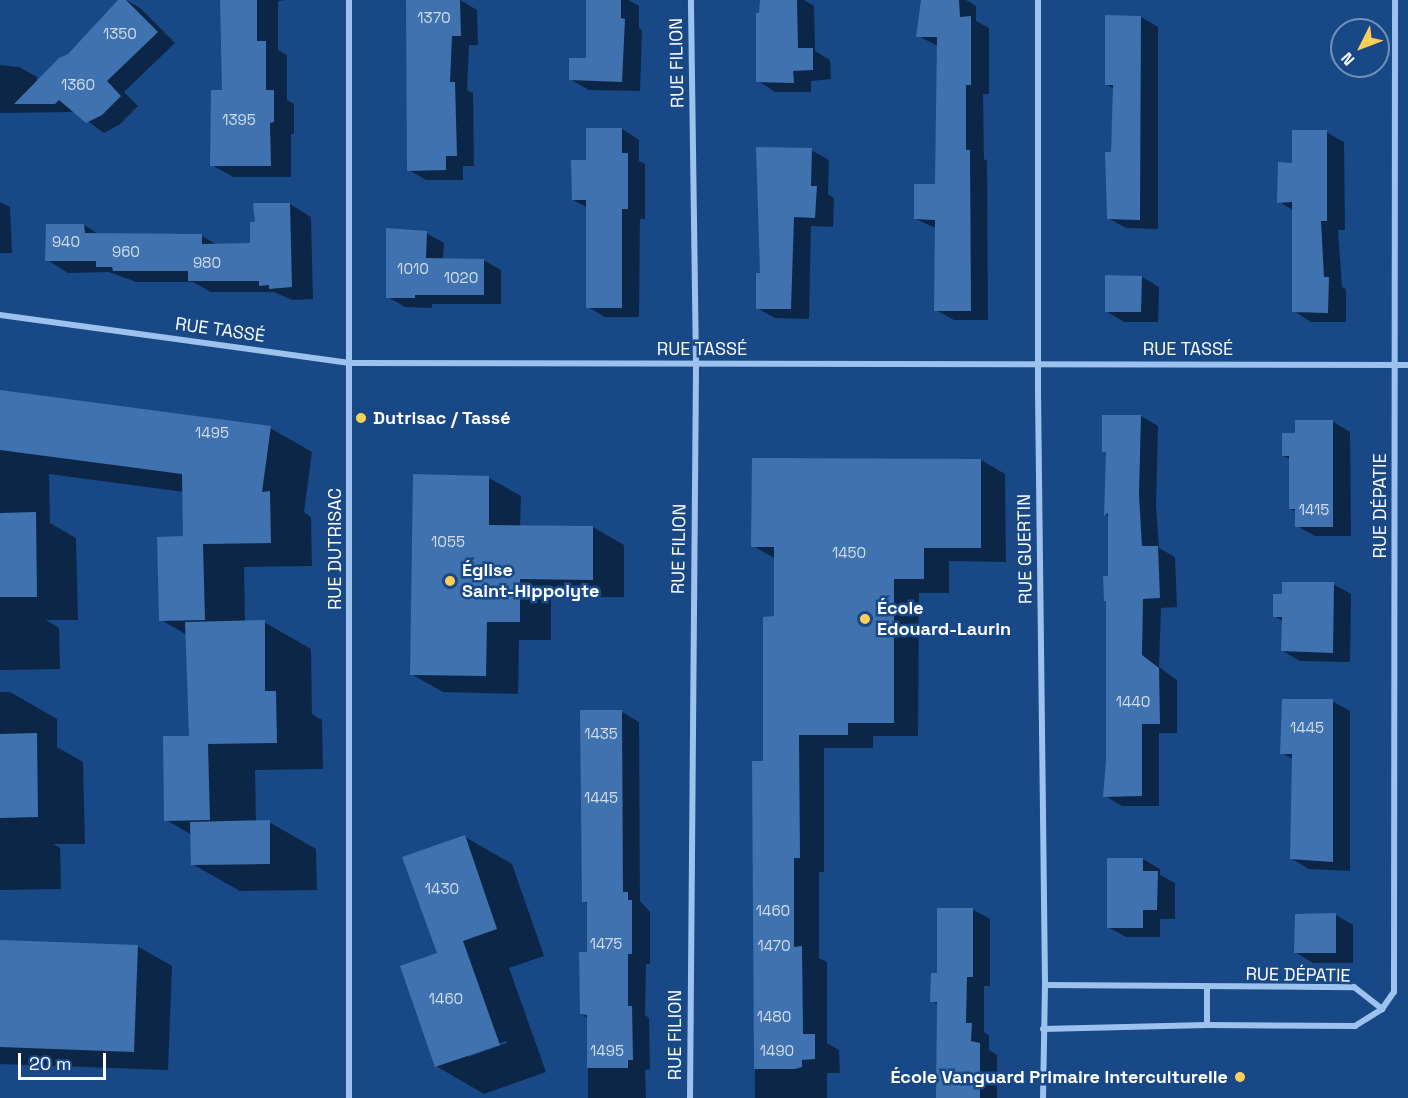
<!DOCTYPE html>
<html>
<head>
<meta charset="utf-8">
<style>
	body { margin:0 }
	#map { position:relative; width:1408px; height:1098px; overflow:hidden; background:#184886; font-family:"Space Grotesk",sans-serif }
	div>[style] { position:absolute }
	.shadow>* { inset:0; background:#0007 }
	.building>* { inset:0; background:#4072af }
	.minor>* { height:6px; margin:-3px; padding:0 3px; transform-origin:3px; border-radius:3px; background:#9dc2ed }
	.dots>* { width:16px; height:16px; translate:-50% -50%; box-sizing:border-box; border:3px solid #184886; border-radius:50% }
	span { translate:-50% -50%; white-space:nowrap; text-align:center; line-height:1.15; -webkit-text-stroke:5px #184886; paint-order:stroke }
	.number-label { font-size:15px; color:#cfdceb }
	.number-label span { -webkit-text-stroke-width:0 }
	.street-label { font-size:18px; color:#fff }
	.poi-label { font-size:18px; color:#fff; font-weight:700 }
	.left { translate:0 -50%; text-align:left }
	.right { translate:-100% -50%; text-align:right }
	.north { position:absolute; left:1330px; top:18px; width:60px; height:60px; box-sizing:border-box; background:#184886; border:2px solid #7491b6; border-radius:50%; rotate:228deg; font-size:16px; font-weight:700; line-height:24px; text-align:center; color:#fff }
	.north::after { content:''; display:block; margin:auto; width:21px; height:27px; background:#ffce59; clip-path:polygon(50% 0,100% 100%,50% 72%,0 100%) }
	.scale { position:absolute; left:18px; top:1053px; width:88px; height:27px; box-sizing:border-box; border:3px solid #fff; border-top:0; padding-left:8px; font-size:18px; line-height:21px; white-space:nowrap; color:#fff; -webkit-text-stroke:4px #184886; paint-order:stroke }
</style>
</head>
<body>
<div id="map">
	<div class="shadow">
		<i style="clip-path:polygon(120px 0,126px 0,140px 8px,175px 43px,124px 92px,138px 106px,120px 124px,104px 133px,75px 112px,0 113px,0 65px,19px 67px,37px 77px,37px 83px,69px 55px)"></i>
		<i style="clip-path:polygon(222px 0,286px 0,278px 1px,278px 50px,287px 55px,287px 100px,294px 104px,294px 134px,291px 134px,291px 177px,233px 177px,212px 165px,223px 92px)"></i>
		<i style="clip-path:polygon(460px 0,477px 10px,478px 45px,469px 45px,467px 90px,473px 93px,474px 166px,463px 166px,463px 180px,426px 180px,409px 170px)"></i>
		<i style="clip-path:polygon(587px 0,628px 0,639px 6px,639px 28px,642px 30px,640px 91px,589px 90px,571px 80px,588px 60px)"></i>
		<i style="clip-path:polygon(761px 0,804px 0,814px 6px,815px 51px,830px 60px,831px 79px,811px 81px,811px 92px,775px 92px,758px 81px)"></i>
		<i style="clip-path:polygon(922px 0,966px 0,976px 6px,976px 21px,989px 28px,989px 94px,983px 94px,984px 159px,987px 161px,988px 320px,954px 320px,936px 310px,937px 229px,916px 219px,937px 186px,938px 46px,918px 36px)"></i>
		<i style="clip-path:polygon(1141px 17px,1158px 27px,1158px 229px,1126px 228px,1108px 218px,1114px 89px,1106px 84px)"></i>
		<i style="clip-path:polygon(622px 129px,639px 140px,639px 161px,645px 164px,645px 219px,640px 219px,639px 317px,605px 317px,588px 307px,588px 208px,573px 200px,588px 161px)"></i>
		<i style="clip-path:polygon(1326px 132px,1344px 142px,1345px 230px,1338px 230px,1342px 287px,1346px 289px,1346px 322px,1311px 322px,1294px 311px,1293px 210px,1279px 202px,1293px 164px)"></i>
		<i style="clip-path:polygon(811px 150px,829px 160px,828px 194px,834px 198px,833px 227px,811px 226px,809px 319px,775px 318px,757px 308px,762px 275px)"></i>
		<i style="clip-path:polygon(0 202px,10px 207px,12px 253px,0 253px)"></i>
		<i style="clip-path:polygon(290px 204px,311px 217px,313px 299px,292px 300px,274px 292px,211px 292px,193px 282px,136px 282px,109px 272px,68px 273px,47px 260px,84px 225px,100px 235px,202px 236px,219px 246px,252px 245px,256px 224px)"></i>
		<i style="clip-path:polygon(426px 233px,444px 243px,443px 260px,483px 260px,501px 270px,501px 304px,432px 304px,432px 308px,405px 307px,388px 297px)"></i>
		<i style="clip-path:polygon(1142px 277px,1159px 287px,1158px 322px,1124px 322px,1106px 311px)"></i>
		<i style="clip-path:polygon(0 392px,270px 428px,312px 452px,304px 512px,311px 517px,312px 566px,244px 567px,245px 622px,264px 622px,311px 649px,312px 714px,322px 720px,323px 769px,255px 770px,256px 822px,269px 822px,316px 849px,317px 890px,240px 891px,192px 864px,192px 835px,166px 820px,190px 737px,187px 635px,161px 620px,185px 537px,184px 492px,49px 474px,50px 523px,76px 538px,78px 620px,46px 620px,59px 628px,60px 669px,0 670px)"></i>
		<i style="clip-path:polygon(1141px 416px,1158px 426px,1156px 505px,1159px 548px,1175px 557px,1177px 607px,1161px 608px,1159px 667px,1177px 680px,1177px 733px,1159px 733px,1159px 806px,1122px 806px,1105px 796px,1108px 761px,1110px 517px,1105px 515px,1108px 453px,1103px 451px)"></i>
		<i style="clip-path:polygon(1332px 421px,1350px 432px,1351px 536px,1315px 536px,1297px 526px,1297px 512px,1290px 509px,1290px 459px,1283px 456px,1296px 435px)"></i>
		<i style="clip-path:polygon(981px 460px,1005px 474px,1006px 562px,949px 561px,949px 593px,919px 593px,918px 736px,873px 736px,873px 748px,824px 748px,824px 872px,819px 872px,819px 958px,827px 962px,827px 1043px,839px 1050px,840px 1073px,827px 1073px,827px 1098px,755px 1098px,754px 763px,765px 763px,775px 618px,776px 559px,753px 546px)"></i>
		<i style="clip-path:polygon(415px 476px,489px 478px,521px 496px,520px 527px,593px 527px,624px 545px,624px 597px,551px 597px,551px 640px,519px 640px,518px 694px,443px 692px,411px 674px)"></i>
		<i style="clip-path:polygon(1333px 584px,1351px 594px,1350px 662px,1300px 661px,1283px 651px,1283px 621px,1274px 616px)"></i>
		<i style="clip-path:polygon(0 692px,10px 692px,57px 719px,57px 747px,83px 762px,85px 844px,53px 844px,60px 848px,61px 889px,0 890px)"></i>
		<i style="clip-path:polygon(1332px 701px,1350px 711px,1350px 871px,1309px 869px,1292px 859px,1293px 759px,1282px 753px)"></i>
		<i style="clip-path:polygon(622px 712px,639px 722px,640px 901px,650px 912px,650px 964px,646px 964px,645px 1015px,649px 1018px,650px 1069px,645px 1070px,646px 1098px,588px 1098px,588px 1018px,581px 1014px,588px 954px,588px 904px,583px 901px)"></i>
		<i style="clip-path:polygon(evenodd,465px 837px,512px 864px,544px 956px,509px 968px,546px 1072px,484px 1094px,436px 1066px,438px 954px,465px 837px,506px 1041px,507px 1043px,468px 1057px,468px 1054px,506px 1041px)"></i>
		<i style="clip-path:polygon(1143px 859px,1160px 869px,1160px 875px,1175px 883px,1175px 919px,1160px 919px,1160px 937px,1126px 937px,1108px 927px)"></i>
		<i style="clip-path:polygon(972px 909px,990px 919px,990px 986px,984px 986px,984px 1032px,989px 1035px,989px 1050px,997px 1055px,997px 1098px,939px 1098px,939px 1005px,932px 1001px,938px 975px)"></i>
		<i style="clip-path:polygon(1336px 915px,1353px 925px,1353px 963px,1313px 963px,1295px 952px)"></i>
		<i style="clip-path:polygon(0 941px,137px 946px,172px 966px,168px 1070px,0 1064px)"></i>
	</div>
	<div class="building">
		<i style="clip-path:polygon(118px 0,126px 0,158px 32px,107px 81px,121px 96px,102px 115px,86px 123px,59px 100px,55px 104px,14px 104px,59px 58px,68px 54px)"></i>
		<i style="clip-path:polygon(220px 0,257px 0,257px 41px,266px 41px,266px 90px,274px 90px,274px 122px,270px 123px,271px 166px,210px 166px,211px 90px,222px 90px)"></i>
		<i style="clip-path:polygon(406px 0,460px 0,461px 36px,452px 36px,450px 82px,455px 82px,457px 156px,446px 156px,446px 170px,407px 171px)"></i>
		<i style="clip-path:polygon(586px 0,621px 0,621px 18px,625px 19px,622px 82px,569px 80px,569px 58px,586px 58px)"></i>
		<i style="clip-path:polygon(760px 0,797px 0,798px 48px,813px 48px,813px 70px,793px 71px,794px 83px,756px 82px,756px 13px,759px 13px)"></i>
		<i style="clip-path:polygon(921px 0,959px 0,960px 17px,971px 16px,971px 85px,966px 85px,966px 150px,970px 150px,971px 311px,934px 311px,935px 220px,914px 219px,914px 184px,935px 184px,937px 37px,916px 37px)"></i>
		<i style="clip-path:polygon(1105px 15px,1141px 16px,1140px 220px,1107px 219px,1105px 152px,1111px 152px,1113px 85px,1105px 85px)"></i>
		<i style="clip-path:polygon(586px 128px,622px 128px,622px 153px,628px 153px,628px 209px,622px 209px,622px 308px,586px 308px,586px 200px,572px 200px,571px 160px,586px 160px)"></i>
		<i style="clip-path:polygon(1292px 130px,1327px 130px,1327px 221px,1321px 221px,1324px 277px,1329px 277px,1328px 313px,1292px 312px,1292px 202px,1277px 203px,1278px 162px,1292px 163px)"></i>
		<i style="clip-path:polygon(756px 147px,812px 148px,811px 186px,817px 186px,815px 218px,794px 217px,791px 309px,756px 309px,756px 273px,760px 273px)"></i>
		<i style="clip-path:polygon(253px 203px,290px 203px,292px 287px,269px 289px,269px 285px,259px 286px,259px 281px,188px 281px,188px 271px,113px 271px,112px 267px,96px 267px,96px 261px,45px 261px,46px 224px,84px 224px,85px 233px,202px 234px,202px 244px,250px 243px,250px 222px,255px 222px)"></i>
		<i style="clip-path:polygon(386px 228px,427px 231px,426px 258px,484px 259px,484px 295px,415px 295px,415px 298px,386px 298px)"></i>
		<i style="clip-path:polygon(1105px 275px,1142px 276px,1141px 312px,1105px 312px)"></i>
		<i style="clip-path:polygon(0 390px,271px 426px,262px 492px,270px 491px,271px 543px,203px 544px,205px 620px,159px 621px,157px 537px,183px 536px,182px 474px,0 450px)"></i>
		<i style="clip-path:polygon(1102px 415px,1141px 415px,1139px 495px,1142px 546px,1158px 546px,1160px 598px,1143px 599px,1142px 655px,1159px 668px,1160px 724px,1142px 724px,1142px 796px,1103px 797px,1106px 761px,1106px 601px,1104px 601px,1103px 576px,1108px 576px,1108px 513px,1104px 516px,1106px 452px,1102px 452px)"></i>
		<i style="clip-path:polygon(1295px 420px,1333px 420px,1333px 527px,1295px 527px,1295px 509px,1289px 509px,1289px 456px,1282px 456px,1282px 433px,1295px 433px)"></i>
		<i style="clip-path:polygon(752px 458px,981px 459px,981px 548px,924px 548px,924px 579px,894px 579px,894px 723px,848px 723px,848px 735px,799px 735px,800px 858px,794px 858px,794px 947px,802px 946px,803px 1034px,815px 1034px,815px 1059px,802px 1060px,802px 1067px,795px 1069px,754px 1069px,752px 761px,763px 761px,763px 617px,774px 616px,774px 547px,751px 547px)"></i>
		<i style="clip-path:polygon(413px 474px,489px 476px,489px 525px,593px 526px,593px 580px,520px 579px,520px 622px,487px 622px,486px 676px,410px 675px)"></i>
		<i style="clip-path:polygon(36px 512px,37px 597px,0 597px,0 513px)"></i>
		<i style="clip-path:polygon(1282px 582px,1334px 582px,1333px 653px,1281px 651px,1282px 617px,1273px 617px,1273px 594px,1282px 594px)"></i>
		<i style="clip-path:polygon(265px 620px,265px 691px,276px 691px,277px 743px,208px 744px,210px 820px,164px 821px,163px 736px,189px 736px,185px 622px)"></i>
		<i style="clip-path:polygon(1282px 699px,1333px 699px,1333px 862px,1290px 859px,1292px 754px,1280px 754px)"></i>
		<i style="clip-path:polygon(580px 710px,622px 710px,623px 892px,628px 892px,628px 900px,632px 900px,632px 954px,628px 954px,628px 1006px,632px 1006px,633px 1060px,628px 1060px,628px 1068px,587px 1068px,587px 1015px,580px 1014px,579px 952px,587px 952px,587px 902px,582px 902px)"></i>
		<i style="clip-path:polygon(37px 733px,38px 817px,0 818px,0 734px)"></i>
		<i style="clip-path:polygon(270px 820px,270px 864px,191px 865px,190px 822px)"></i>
		<i style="clip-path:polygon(465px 835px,497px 929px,463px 941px,500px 1045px,435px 1067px,400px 966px,437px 953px,402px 857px)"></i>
		<i style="clip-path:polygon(1107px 858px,1143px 858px,1143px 871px,1158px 871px,1157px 910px,1143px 910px,1143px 928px,1107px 928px)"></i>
		<i style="clip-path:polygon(937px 908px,973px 908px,973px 977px,967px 977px,966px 1023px,972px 1023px,971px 1041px,980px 1043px,980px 1098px,936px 1098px,937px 1002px,930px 1002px,931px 973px,937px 973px)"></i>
		<i style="clip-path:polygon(1336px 913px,1336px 953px,1294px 953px,1295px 914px)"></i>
		<i style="clip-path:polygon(0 940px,138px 945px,134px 1052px,0 1047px)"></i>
	</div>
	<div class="minor">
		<i style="left:1038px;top:0;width:393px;rotate:90deg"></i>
		<i style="left:1038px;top:393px;width:592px;rotate:89.32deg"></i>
		<i style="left:1045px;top:985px;width:113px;rotate:91deg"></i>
		<i style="left:0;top:315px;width:353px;rotate:7.8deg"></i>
		<i style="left:350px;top:363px;width:1058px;rotate:0.11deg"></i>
		<i style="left:1045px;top:985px;width:309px;rotate:0.4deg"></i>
		<i style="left:1354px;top:987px;width:36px;rotate:38deg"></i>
		<i style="left:1207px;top:1025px;width:37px;rotate:-90deg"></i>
		<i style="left:1043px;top:1029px;width:164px;rotate:-1.4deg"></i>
		<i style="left:1207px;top:1025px;width:148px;rotate:0.4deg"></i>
		<i style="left:1355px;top:1026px;width:32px;rotate:-32deg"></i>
		<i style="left:1382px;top:1009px;width:21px;rotate:-55deg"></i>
		<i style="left:1394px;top:992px;width:992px;rotate:-89.94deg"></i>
		<i style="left:349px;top:1098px;width:1098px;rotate:-90deg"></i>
		<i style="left:690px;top:1098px;width:734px;rotate:-89.53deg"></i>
		<i style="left:696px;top:364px;width:364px;rotate:-90.8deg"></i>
	</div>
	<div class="dots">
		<i style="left:361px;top:418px;background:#ffce59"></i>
		<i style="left:450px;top:581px;background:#ffce59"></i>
		<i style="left:865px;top:619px;background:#ffce59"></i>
		<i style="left:1240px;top:1077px;background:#ffce59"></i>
	</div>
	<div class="number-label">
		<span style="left:434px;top:18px">1370</span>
		<span style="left:120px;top:34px">1350</span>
		<span style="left:78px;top:85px">1360</span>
		<span style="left:239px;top:120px">1395</span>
		<span style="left:66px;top:242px">940</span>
		<span style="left:126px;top:252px">960</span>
		<span style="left:207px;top:263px">980</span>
		<span style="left:413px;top:269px">1010</span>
		<span style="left:461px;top:278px">1020</span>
		<span style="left:212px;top:433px">1495</span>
		<span style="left:1314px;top:510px">1415</span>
		<span style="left:448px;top:542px">1055</span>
		<span style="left:849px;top:553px">1450</span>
		<span style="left:1133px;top:702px">1440</span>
		<span style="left:1307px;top:728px">1445</span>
		<span style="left:601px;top:734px">1435</span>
		<span style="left:601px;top:798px">1445</span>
		<span style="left:442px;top:889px">1430</span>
		<span style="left:773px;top:911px">1460</span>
		<span style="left:606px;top:944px">1475</span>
		<span style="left:774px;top:946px">1470</span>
		<span style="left:446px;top:999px">1460</span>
		<span style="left:774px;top:1017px">1480</span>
		<span style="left:607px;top:1051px">1495</span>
		<span style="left:777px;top:1051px">1490</span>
	</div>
	<div class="street-label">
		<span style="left:677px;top:63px;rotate:-91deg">RUE FILION</span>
		<span style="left:220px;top:330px;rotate:8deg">RUE TASSÉ</span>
		<span style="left:702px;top:349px">RUE TASSÉ</span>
		<span style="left:1188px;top:349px">RUE TASSÉ</span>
		<span style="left:1380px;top:506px;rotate:-90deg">RUE DÉPATIE</span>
		<span style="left:335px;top:549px;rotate:-90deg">RUE DUTRISAC</span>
		<span style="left:679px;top:549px;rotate:-89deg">RUE FILION</span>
		<span style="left:1025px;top:549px;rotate:-91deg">RUE GUERTIN</span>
		<span style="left:1298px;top:975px;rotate:1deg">RUE DÉPATIE</span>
		<span style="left:675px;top:1035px;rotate:-90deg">RUE FILION</span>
	</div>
	<div class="poi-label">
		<span class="left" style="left:373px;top:418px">Dutrisac / Tassé</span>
		<span class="left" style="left:462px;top:581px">Église<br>Saint-Hippolyte</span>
		<span class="left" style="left:877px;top:619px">École<br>Edouard-Laurin</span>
		<span class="right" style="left:1228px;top:1077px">École Vanguard Primaire Interculturelle</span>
	</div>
	<div class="north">N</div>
	<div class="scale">20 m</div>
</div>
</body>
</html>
